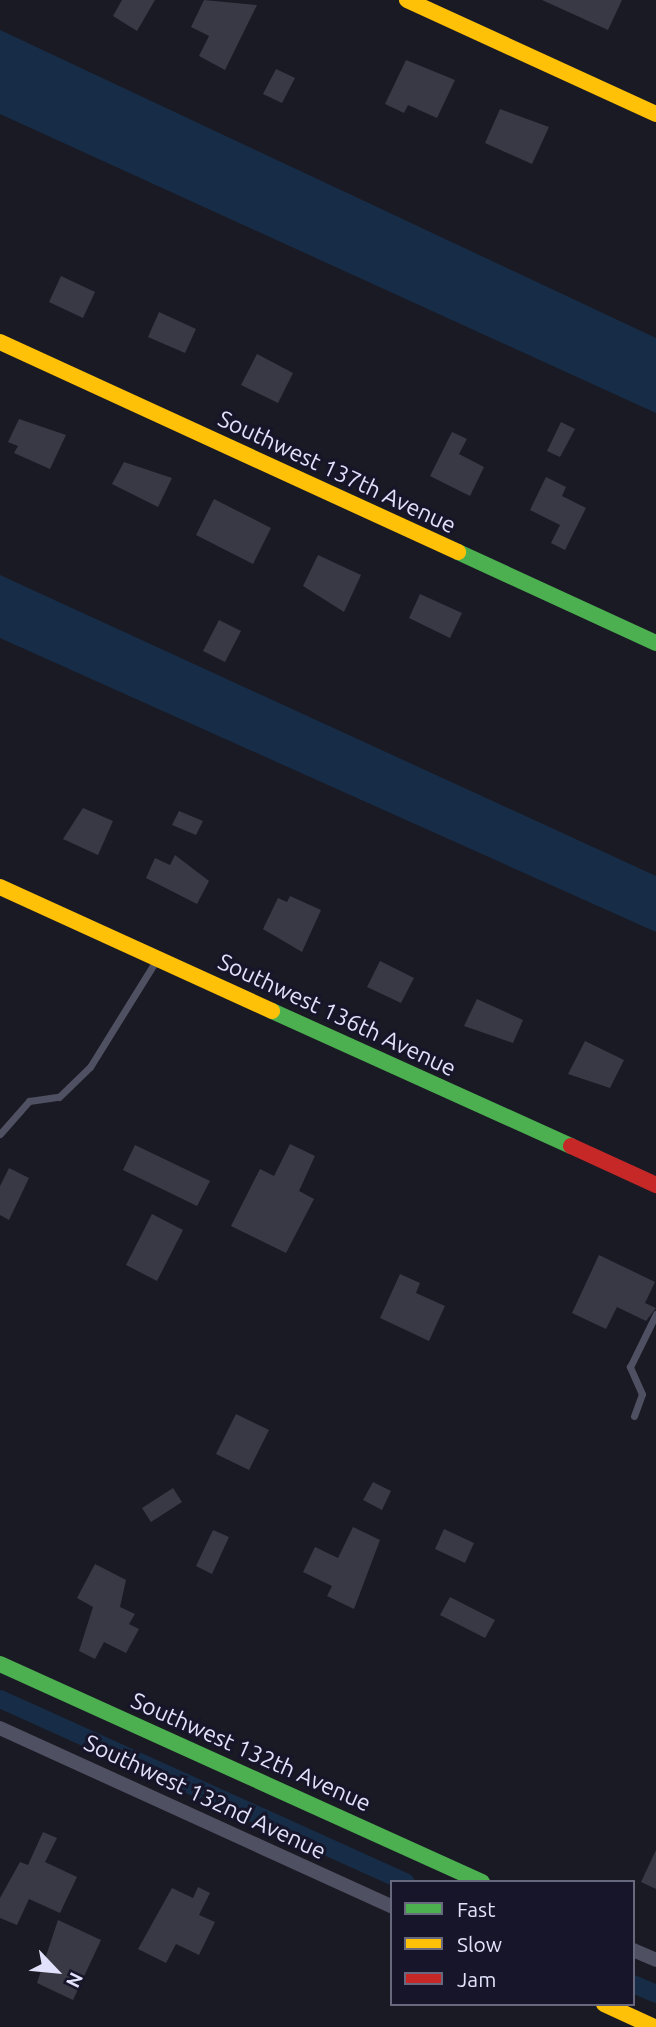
<!DOCTYPE html>
<html>
<head>
<meta charset="utf-8">
<style>
	body { margin:0 }
	#map { position:relative; width:656px; height:2027px; overflow:hidden; background:#1a1a24; font-family:Ubuntu,sans-serif }
	div>[style] { position:absolute }
	.water>* { inset:0; background:#172d47 }
	.canal>* { height:18px; margin:-9px; padding:0 9px; transform-origin:9px; border-radius:9px; background:#172d47 }
	.building>* { inset:0; background:#393945 }
	.lane>* { height:7px; margin:-3.5px; padding:0 3.5px; transform-origin:3.5px; border-radius:3.5px; background:#505063 }
	.street>* { height:14px; margin:-7px; padding:0 7px; transform-origin:7px; border-radius:7px; background:#505063 }
	.fast>* { height:16px; margin:-8px; padding:0 8px; transform-origin:8px; border-radius:8px; background:#4caf50 }
	.slow>* { height:16px; margin:-8px; padding:0 8px; transform-origin:8px; border-radius:8px; background:#ffc107 }
	.jam>* { height:16px; margin:-8px; padding:0 8px; transform-origin:8px; border-radius:8px; background:#c62828 }
	span { translate:-50% -50%; white-space:nowrap; text-align:center; line-height:1.15; -webkit-text-stroke:6px #161529; paint-order:stroke }
	.street-label { font-size:23px; color:#e1e1fb }
	.legend { position:absolute; left:390px; top:1880px; width:245px; height:126px; box-sizing:border-box; background:#161529; border:2px solid #67677d; margin:0; padding:9px 12px; list-style:none; font-size:21px; color:#e1e1fb }
	.legend li { display:flex; align-items:center; gap:14px; height:35px }
	.legend b { width:35px; border:2px solid #67677d }
	.north { position:absolute; left:21px; top:1936px; width:70px; height:70px; -webkit-text-stroke:5px #161529; paint-order:stroke; rotate:116deg; font-size:19px; font-weight:700; line-height:28px; text-align:center; color:#e1e1fb }
	.north::after { content:''; display:block; margin:auto; width:24px; height:32px; background:#e1e1fb; clip-path:polygon(50% 0,100% 100%,50% 72%,0 100%) }
</style>
</head>
<body>
<div id="map">
	<div class="water">
		<i style="clip-path:polygon(0 30px,656px 338px,656px 413px,0 114px)"></i>
		<i style="clip-path:polygon(0 575px,656px 876px,656px 932px,0 638px)"></i>
	</div>
	<div class="canal">
		<i style="left:0;top:1699px;width:445px;rotate:24.3deg"></i>
		<i style="left:633px;top:1984px;width:25px;rotate:23deg"></i>
	</div>
	<div class="building">
		<i style="clip-path:polygon(122px 0,155px 0,137px 31px,113px 16px)"></i>
		<i style="clip-path:polygon(204px 0,257px 5px,225px 70px,199px 56px,209px 36px,191px 27px)"></i>
		<i style="clip-path:polygon(542px 0,622px 0,608px 30px)"></i>
		<i style="clip-path:polygon(406px 60px,455px 80px,437px 118px,408px 105px,404px 113px,385px 104px)"></i>
		<i style="clip-path:polygon(276px 69px,295px 78px,282px 103px,263px 94px)"></i>
		<i style="clip-path:polygon(500px 109px,549px 127px,532px 164px,485px 143px)"></i>
		<i style="clip-path:polygon(61px 276px,95px 292px,83px 318px,49px 302px)"></i>
		<i style="clip-path:polygon(159px 312px,196px 329px,185px 353px,148px 337px)"></i>
		<i style="clip-path:polygon(257px 354px,293px 373px,278px 403px,241px 385px)"></i>
		<i style="clip-path:polygon(19px 419px,66px 435px,50px 469px,14px 453px,18px 446px,8px 442px)"></i>
		<i style="clip-path:polygon(561px 422px,575px 429px,560px 457px,547px 451px)"></i>
		<i style="clip-path:polygon(452px 432px,467px 439px,459px 454px,484px 467px,470px 496px,430px 476px)"></i>
		<i style="clip-path:polygon(124px 462px,172px 478px,158px 507px,112px 484px)"></i>
		<i style="clip-path:polygon(546px 477px,566px 487px,562px 496px,586px 508px,565px 550px,551px 543px,560px 525px,530px 510px)"></i>
		<i style="clip-path:polygon(214px 499px,271px 528px,253px 564px,196px 535px)"></i>
		<i style="clip-path:polygon(318px 555px,361px 575px,344px 612px,303px 586px)"></i>
		<i style="clip-path:polygon(420px 594px,462px 613px,450px 638px,409px 618px)"></i>
		<i style="clip-path:polygon(219px 620px,241px 631px,225px 662px,203px 651px)"></i>
		<i style="clip-path:polygon(83px 808px,113px 821px,98px 855px,63px 839px)"></i>
		<i style="clip-path:polygon(179px 811px,203px 821px,196px 835px,172px 825px)"></i>
		<i style="clip-path:polygon(175px 855px,209px 881px,197px 904px,146px 878px,155px 858px,170px 865px)"></i>
		<i style="clip-path:polygon(290px 896px,321px 910px,302px 952px,263px 929px,278px 898px,287px 902px)"></i>
		<i style="clip-path:polygon(380px 961px,414px 978px,401px 1003px,367px 987px)"></i>
		<i style="clip-path:polygon(477px 999px,523px 1020px,513px 1043px,464px 1026px)"></i>
		<i style="clip-path:polygon(585px 1041px,624px 1060px,610px 1088px,568px 1074px)"></i>
		<i style="clip-path:polygon(290px 1144px,315px 1156px,299px 1191px,314px 1199px,286px 1253px,231px 1226px,260px 1169px,274px 1176px)"></i>
		<i style="clip-path:polygon(135px 1145px,210px 1181px,197px 1206px,123px 1170px)"></i>
		<i style="clip-path:polygon(9px 1168px,29px 1178px,9px 1220px,0 1215px,0 1186px)"></i>
		<i style="clip-path:polygon(152px 1214px,183px 1230px,157px 1281px,126px 1265px)"></i>
		<i style="clip-path:polygon(599px 1255px,655px 1282px,645px 1303px,656px 1308px,646px 1321px,617px 1307px,606px 1329px,572px 1313px)"></i>
		<i style="clip-path:polygon(400px 1274px,420px 1283px,416px 1293px,445px 1306px,429px 1341px,380px 1318px)"></i>
		<i style="clip-path:polygon(236px 1414px,269px 1430px,249px 1470px,216px 1454px)"></i>
		<i style="clip-path:polygon(373px 1482px,391px 1491px,382px 1510px,363px 1500px)"></i>
		<i style="clip-path:polygon(173px 1488px,182px 1502px,151px 1522px,142px 1508px)"></i>
		<i style="clip-path:polygon(353px 1527px,380px 1540px,354px 1609px,327px 1596px,332px 1586px,303px 1572px,315px 1547px,338px 1558px)"></i>
		<i style="clip-path:polygon(444px 1529px,474px 1543px,465px 1563px,435px 1549px)"></i>
		<i style="clip-path:polygon(213px 1530px,229px 1537px,212px 1574px,196px 1566px)"></i>
		<i style="clip-path:polygon(95px 1564px,126px 1580px,120px 1607px,135px 1614px,129px 1624px,139px 1629px,126px 1653px,104px 1642px,95px 1659px,79px 1651px,93px 1607px,77px 1598px)"></i>
		<i style="clip-path:polygon(450px 1597px,495px 1620px,485px 1638px,440px 1615px)"></i>
		<i style="clip-path:polygon(43px 1832px,57px 1838px,45px 1862px,77px 1877px,60px 1913px,29px 1899px,17px 1925px,0 1918px,0 1898px,20px 1862px,28px 1865px)"></i>
		<i style="clip-path:polygon(656px 1850px,656px 1889px,641px 1882px)"></i>
		<i style="clip-path:polygon(198px 1887px,210px 1893px,199px 1915px,215px 1922px,199px 1955px,176px 1944px,166px 1963px,138px 1949px,172px 1888px,193px 1898px)"></i>
		<i style="clip-path:polygon(58px 1920px,101px 1940px,73px 2000px,37px 1983px)"></i>
	</div>
	<div class="lane">
		<i style="left:0;top:1134px;width:44px;rotate:-48.7deg"></i>
		<i style="left:29px;top:1101px;width:30px;rotate:-8deg"></i>
		<i style="left:59px;top:1097px;width:43px;rotate:-44.1deg"></i>
		<i style="left:90px;top:1067px;width:127px;rotate:-58.2deg"></i>
		<i style="left:634px;top:1416px;width:23px;rotate:-70deg"></i>
		<i style="left:642px;top:1394px;width:30px;rotate:-114deg"></i>
		<i style="left:630px;top:1367px;width:59px;rotate:-63.9deg"></i>
	</div>
	<div class="street">
		<i style="left:0;top:1728px;width:431px;rotate:24.5deg"></i>
		<i style="left:633px;top:1950px;width:25px;rotate:23deg"></i>
	</div>
	<div class="fast">
		<i style="left:458px;top:552px;width:218px;rotate:24.7deg"></i>
		<i style="left:272px;top:1011px;width:328px;rotate:24.3deg"></i>
		<i style="left:0;top:1664px;width:529px;rotate:24.34deg"></i>
	</div>
	<div class="slow">
		<i style="left:407px;top:0;width:274px;rotate:24.6deg"></i>
		<i style="left:0;top:342px;width:504px;rotate:24.63deg"></i>
		<i style="left:0;top:887px;width:299px;rotate:24.5deg"></i>
		<i style="left:604px;top:2004px;width:55px;rotate:24.7deg"></i>
	</div>
	<div class="jam">
		<i style="left:571px;top:1146px;width:94px;rotate:24.6deg"></i>
	</div>
	<div class="street-label">
		<span style="left:337px;top:472px;rotate:25deg">Southwest 137th Avenue</span>
		<span style="left:337px;top:1015px;rotate:25deg">Southwest 136th Avenue</span>
		<span style="left:251px;top:1752px;rotate:24deg">Southwest 132th Avenue</span>
		<span style="left:205px;top:1797px;rotate:25deg">Southwest 132nd Avenue</span>
	</div>
	<ul class="legend">
	<li><b style="height:9px;background:#4caf50"></b>Fast</li>
	<li><b style="height:9px;background:#ffc107"></b>Slow</li>
	<li><b style="height:9px;background:#c62828"></b>Jam</li>
	</ul>
	<div class="north">N</div>
</div>
</body>
</html>
